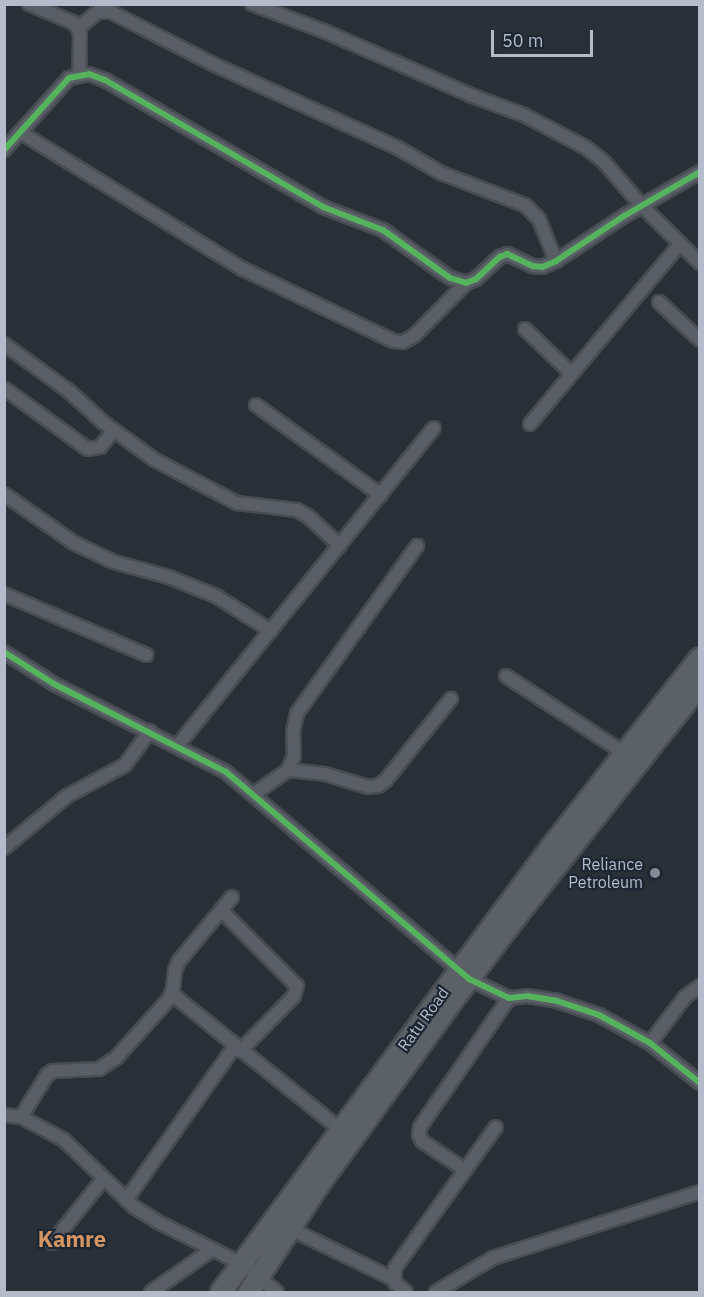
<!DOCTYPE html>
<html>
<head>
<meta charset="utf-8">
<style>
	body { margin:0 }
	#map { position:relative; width:704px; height:1297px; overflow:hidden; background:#2a3038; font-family:"IBM Plex Sans",sans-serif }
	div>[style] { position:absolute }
	.roads { filter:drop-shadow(2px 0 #484c53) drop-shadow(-2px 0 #484c53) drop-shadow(0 2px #484c53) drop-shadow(0 -2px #484c53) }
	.street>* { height:12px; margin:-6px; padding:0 6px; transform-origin:6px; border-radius:6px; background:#5a5e66 }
	.primary>* { height:20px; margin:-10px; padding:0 10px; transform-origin:10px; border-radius:10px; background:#5c6168 }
	.cycleway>* { height:6px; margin:-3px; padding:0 3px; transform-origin:3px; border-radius:3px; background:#56b35d }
	.dots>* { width:16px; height:16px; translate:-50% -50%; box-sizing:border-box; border:3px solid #1d2633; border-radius:50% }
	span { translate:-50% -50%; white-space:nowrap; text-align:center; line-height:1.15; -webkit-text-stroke:4.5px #1d2633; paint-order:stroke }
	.poi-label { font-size:16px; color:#b4bcc9 }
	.right { translate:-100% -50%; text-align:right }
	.street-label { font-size:16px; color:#b4bcc9 }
	.district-label { font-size:22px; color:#d59563; font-weight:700 }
	.frame { position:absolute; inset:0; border:6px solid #b4bcc9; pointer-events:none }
	.scale { position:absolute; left:491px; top:30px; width:102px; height:27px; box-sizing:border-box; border:3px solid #b4bcc9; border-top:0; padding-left:8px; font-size:18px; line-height:21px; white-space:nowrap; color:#b4bcc9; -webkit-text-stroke:4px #1d2633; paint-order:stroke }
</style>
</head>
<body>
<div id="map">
	<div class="roads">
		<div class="street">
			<i style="left:29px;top:4px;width:47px;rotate:22.7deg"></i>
			<i style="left:72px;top:22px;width:8px;rotate:45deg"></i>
			<i style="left:78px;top:28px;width:7px;rotate:74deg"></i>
			<i style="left:80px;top:35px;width:39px;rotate:91deg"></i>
			<i style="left:252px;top:4px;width:79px;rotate:20.7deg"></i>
			<i style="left:326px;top:32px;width:157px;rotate:23.6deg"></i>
			<i style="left:470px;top:95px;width:58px;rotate:20.3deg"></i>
			<i style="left:524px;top:115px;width:69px;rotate:27.7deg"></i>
			<i style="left:585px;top:147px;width:24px;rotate:38deg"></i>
			<i style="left:604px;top:162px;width:57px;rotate:49.3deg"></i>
			<i style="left:641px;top:205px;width:83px;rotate:44.5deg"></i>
			<i style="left:78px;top:28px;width:26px;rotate:-39deg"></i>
			<i style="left:98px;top:12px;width:13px"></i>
			<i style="left:111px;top:12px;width:117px;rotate:27deg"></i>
			<i style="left:215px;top:65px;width:201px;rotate:24.4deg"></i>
			<i style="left:398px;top:148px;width:50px;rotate:30.2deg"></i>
			<i style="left:441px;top:173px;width:90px;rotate:20.9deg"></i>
			<i style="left:525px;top:205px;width:20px;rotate:45deg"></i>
			<i style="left:539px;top:219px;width:45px;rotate:68deg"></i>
			<i style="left:20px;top:132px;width:262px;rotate:31.6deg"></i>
			<i style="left:243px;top:269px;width:166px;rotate:25.6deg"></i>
			<i style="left:393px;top:341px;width:10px;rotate:6deg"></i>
			<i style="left:403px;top:342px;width:13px;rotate:-29deg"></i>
			<i style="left:414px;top:336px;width:74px;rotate:-45.5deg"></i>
			<i style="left:4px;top:150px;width:97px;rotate:-47.9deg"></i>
			<i style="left:69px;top:78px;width:20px;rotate:-11deg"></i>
			<i style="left:89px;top:74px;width:17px;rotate:21deg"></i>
			<i style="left:105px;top:80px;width:252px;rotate:30.2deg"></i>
			<i style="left:323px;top:207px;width:64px;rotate:21deg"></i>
			<i style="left:383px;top:230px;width:82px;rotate:35.6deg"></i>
			<i style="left:450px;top:278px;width:17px;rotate:17deg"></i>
			<i style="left:466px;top:283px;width:11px;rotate:-22deg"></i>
			<i style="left:476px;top:279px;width:33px;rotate:-43deg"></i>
			<i style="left:500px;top:257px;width:8px;rotate:-23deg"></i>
			<i style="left:507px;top:254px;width:29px;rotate:25deg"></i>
			<i style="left:533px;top:266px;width:9px;rotate:6deg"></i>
			<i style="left:542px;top:267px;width:15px;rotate:-23deg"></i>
			<i style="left:556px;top:261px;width:82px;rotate:-33.5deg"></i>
			<i style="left:624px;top:216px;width:88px;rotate:-30.1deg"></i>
			<i style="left:659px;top:302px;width:56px;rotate:42.8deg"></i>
			<i style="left:525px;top:329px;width:64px;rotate:43.7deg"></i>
			<i style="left:4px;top:344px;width:82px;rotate:36deg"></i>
			<i style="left:70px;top:392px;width:46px;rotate:42.4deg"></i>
			<i style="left:104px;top:423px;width:63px;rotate:36deg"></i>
			<i style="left:155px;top:460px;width:93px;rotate:27.7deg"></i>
			<i style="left:237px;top:503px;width:60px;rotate:6.7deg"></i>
			<i style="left:297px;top:510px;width:14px;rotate:30deg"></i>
			<i style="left:309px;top:517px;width:42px;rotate:43.1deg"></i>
			<i style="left:5px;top:389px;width:102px;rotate:35.9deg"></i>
			<i style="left:88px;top:449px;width:12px;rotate:-9deg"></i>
			<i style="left:100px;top:447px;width:21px;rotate:-49deg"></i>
			<i style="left:256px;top:405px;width:154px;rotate:35.8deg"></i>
			<i style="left:530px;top:424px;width:233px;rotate:-50.2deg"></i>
			<i style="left:4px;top:494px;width:85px;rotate:35deg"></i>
			<i style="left:74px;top:543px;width:44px;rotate:25.4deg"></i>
			<i style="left:114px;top:562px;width:57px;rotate:15.3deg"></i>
			<i style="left:169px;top:577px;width:51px;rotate:22deg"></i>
			<i style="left:216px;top:596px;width:65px;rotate:32.5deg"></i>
			<i style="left:4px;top:594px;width:155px;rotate:23.2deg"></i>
			<i style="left:4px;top:652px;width:59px;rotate:32.6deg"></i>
			<i style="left:54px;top:684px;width:193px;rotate:27.1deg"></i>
			<i style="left:226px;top:772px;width:319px;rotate:40.4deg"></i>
			<i style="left:469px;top:979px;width:44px;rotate:25.4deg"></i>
			<i style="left:509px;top:998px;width:18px;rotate:-6deg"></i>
			<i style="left:527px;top:996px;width:30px;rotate:9deg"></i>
			<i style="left:557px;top:1001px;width:44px;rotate:18.4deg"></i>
			<i style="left:599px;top:1015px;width:58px;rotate:28.8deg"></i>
			<i style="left:650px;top:1043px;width:64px;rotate:38.7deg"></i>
			<i style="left:506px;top:676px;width:141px;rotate:33.1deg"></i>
			<i style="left:178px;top:745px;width:407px;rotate:-51.1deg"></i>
			<i style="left:288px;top:770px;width:37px;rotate:6deg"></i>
			<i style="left:325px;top:774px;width:45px;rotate:16.8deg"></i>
			<i style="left:368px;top:787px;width:10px;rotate:-6deg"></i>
			<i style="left:378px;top:786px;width:10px;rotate:-37deg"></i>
			<i style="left:386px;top:780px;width:104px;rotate:-51.3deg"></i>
			<i style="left:254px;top:794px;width:42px;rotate:-35.2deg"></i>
			<i style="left:288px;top:770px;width:15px;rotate:-67deg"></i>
			<i style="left:294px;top:756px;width:24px;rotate:-92deg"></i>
			<i style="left:293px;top:732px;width:19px;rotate:-78deg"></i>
			<i style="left:297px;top:713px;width:206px;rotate:-54.3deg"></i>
			<i style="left:4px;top:848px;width:82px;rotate:-39.5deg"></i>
			<i style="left:67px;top:796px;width:66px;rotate:-28.1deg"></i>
			<i style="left:125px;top:765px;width:42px;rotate:-53.7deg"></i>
			<i style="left:221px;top:910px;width:107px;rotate:45deg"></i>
			<i style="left:297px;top:986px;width:10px;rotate:107deg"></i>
			<i style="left:294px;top:996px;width:77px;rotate:134.5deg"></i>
			<i style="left:172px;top:994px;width:217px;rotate:38.8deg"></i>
			<i style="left:650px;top:1043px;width:58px;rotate:-52.7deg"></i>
			<i style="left:685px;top:997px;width:19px;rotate:-36deg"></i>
			<i style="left:4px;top:1115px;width:17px;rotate:7deg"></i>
			<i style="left:21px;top:1117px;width:49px;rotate:28.1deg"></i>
			<i style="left:64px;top:1140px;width:97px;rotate:43.7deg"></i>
			<i style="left:134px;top:1207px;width:26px;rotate:32deg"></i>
			<i style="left:156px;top:1221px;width:96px;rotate:26.6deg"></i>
			<i style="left:242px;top:1264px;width:45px;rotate:38.7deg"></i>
			<i style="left:21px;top:1117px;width:49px;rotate:-58.2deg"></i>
			<i style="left:47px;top:1075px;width:7px;rotate:-34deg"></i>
			<i style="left:53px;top:1071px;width:46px;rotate:-2.5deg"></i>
			<i style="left:99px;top:1069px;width:20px;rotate:-33deg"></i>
			<i style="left:116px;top:1058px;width:79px;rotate:-48.1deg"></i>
			<i style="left:169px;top:999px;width:11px;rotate:-68deg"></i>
			<i style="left:173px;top:989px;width:19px;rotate:-84deg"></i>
			<i style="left:175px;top:970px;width:10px;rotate:-66deg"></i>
			<i style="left:179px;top:961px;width:83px;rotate:-50.4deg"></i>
			<i style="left:465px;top:1170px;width:52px;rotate:-146deg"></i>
			<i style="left:422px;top:1141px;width:7px;rotate:-117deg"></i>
			<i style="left:419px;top:1135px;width:8px;rotate:-83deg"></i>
			<i style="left:420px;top:1127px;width:157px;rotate:-55.4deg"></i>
			<i style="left:126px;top:1200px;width:189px;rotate:-54.7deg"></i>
			<i style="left:291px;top:1229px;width:114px;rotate:26.1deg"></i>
			<i style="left:52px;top:1243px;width:83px;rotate:-51.3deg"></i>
			<i style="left:151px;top:1292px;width:75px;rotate:-34.7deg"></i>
			<i style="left:406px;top:1292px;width:14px;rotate:-141deg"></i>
			<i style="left:395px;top:1283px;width:15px;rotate:-90deg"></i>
			<i style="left:395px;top:1268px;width:173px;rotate:-54.4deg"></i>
			<i style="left:436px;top:1292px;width:66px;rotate:-30.8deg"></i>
			<i style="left:493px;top:1258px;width:217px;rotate:-17.7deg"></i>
		</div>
		<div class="primary">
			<i style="left:221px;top:1292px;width:555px;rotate:-53.42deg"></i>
			<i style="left:552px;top:846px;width:239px;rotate:-51.8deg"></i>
			<i style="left:249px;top:1292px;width:126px;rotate:-56.9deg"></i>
			<i style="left:318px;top:1186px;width:236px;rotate:-54deg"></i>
			<i style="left:457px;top:995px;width:103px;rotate:-52.9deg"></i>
			<i style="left:519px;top:913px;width:291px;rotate:-51.6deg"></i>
		</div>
	</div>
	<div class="cycleway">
		<i style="left:4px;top:150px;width:97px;rotate:-47.9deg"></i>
		<i style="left:69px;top:78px;width:20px;rotate:-11deg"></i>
		<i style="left:89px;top:74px;width:17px;rotate:21deg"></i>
		<i style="left:105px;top:80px;width:252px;rotate:30.2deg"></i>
		<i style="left:323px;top:207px;width:64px;rotate:21deg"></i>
		<i style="left:383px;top:230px;width:82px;rotate:35.6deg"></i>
		<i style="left:450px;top:278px;width:17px;rotate:17deg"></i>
		<i style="left:466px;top:283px;width:11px;rotate:-22deg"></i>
		<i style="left:476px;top:279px;width:33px;rotate:-43deg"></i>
		<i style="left:500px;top:257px;width:8px;rotate:-23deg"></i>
		<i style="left:507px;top:254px;width:29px;rotate:25deg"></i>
		<i style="left:533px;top:266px;width:9px;rotate:6deg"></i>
		<i style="left:542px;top:267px;width:15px;rotate:-23deg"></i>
		<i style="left:556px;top:261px;width:82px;rotate:-33.5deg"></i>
		<i style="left:624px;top:216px;width:88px;rotate:-30.1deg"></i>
		<i style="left:4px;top:652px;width:59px;rotate:32.6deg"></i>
		<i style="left:54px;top:684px;width:193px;rotate:27.1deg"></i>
		<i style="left:226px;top:772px;width:319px;rotate:40.4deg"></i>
		<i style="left:469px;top:979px;width:44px;rotate:25.4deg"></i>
		<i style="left:509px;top:998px;width:18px;rotate:-6deg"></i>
		<i style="left:527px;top:996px;width:30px;rotate:9deg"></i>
		<i style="left:557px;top:1001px;width:44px;rotate:18.4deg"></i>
		<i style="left:599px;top:1015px;width:58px;rotate:28.8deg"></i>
		<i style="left:650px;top:1043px;width:64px;rotate:38.7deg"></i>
	</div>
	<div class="dots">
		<i style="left:655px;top:873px;background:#848b96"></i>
	</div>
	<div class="poi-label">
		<span class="right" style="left:643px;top:873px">Reliance<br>Petroleum</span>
	</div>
	<div class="street-label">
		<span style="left:423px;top:1019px;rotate:-54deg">Ratu Road</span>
	</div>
	<div class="district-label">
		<span style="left:72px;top:1239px">Kamre</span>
	</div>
	<div class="frame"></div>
	<div class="scale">50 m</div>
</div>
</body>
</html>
